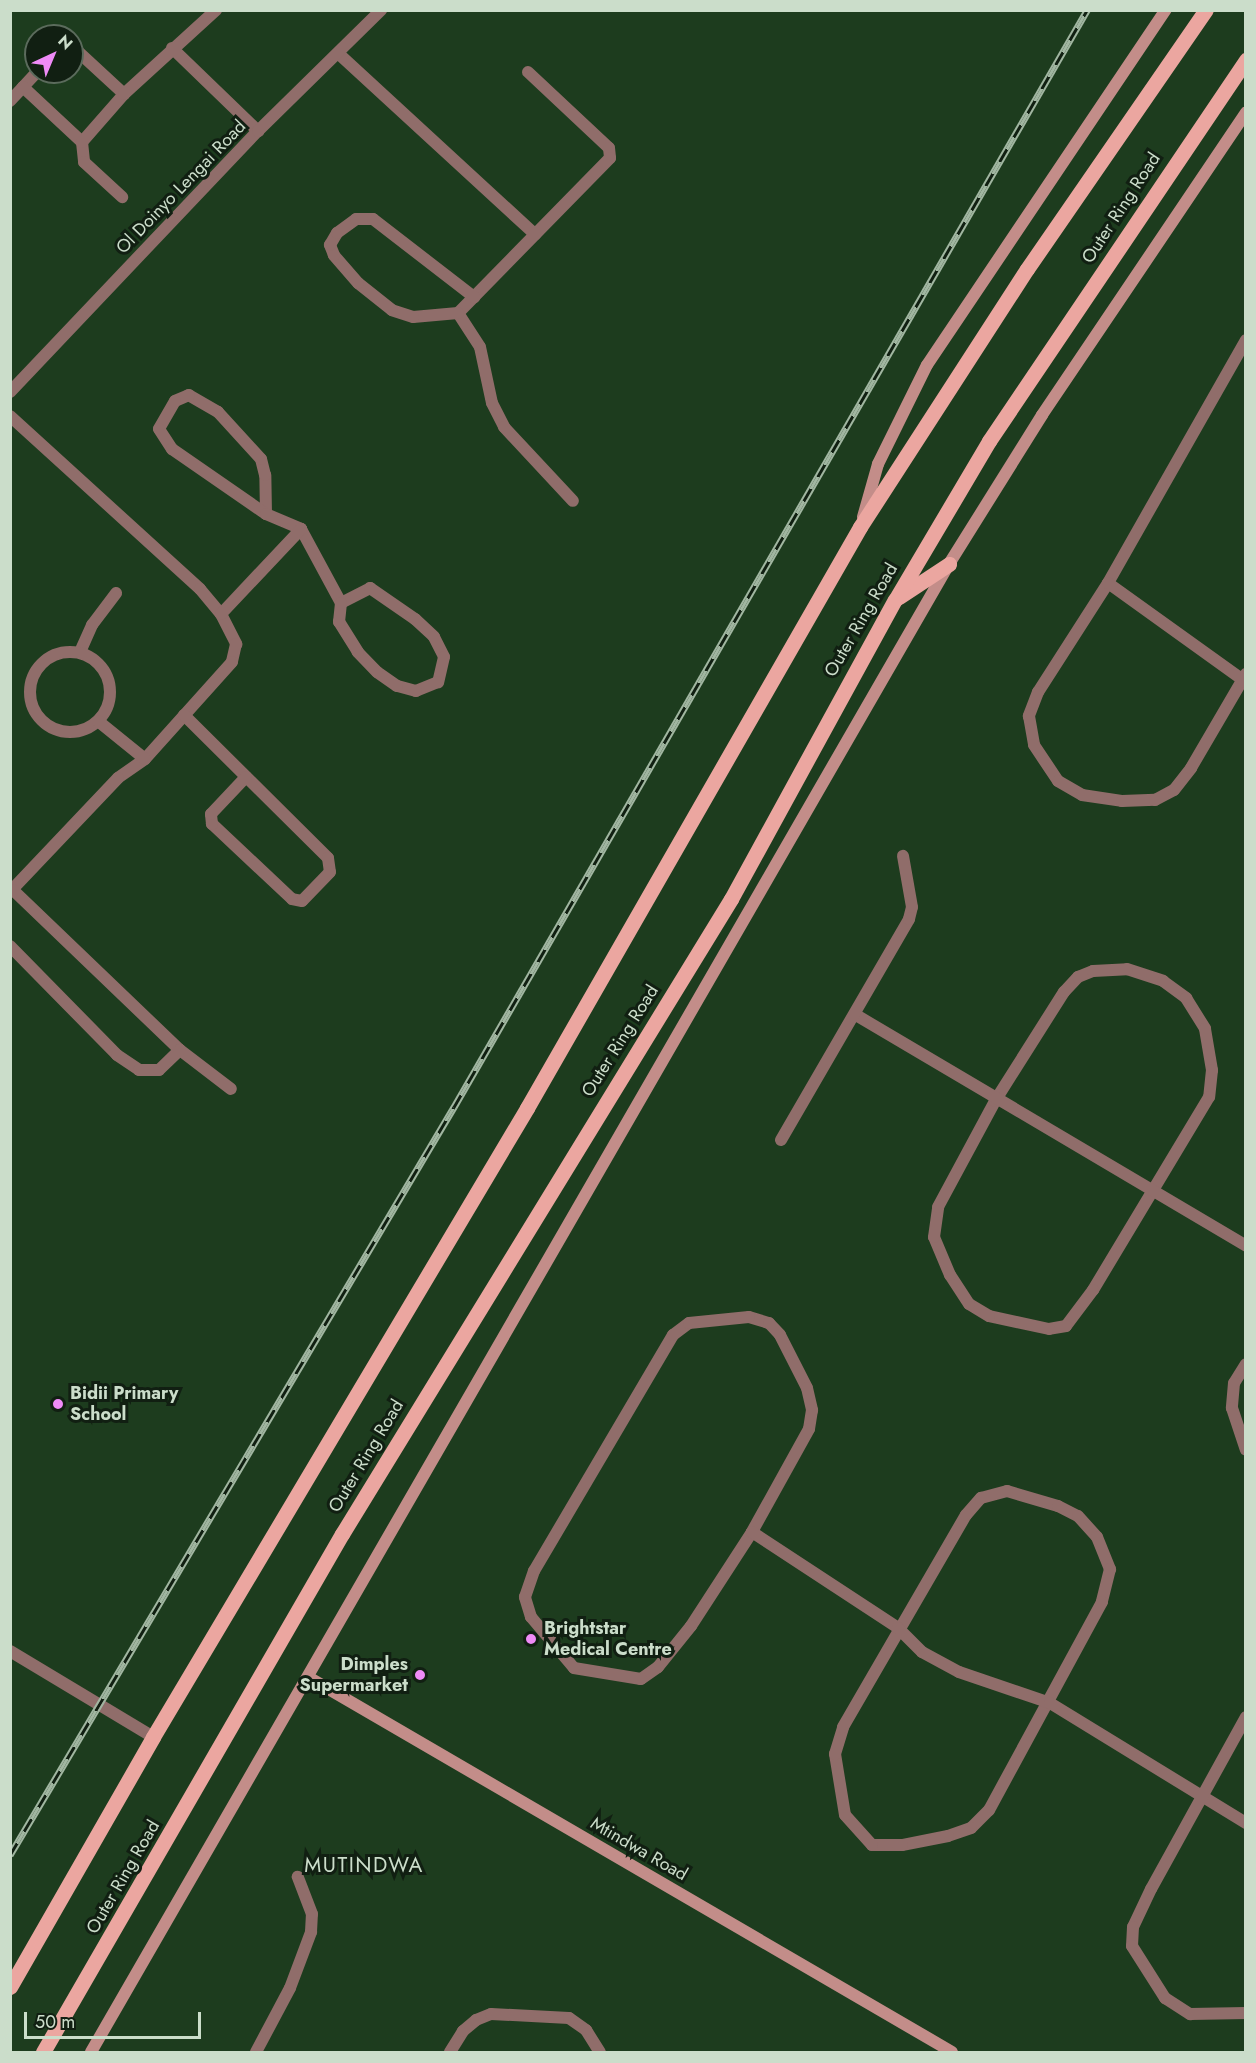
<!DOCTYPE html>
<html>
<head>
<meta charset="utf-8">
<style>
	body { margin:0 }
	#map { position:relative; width:1256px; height:2063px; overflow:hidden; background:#1d3c1e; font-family:Jost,sans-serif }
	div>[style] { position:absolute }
	.street>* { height:12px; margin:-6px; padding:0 6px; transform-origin:6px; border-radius:6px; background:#906d6a }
	.street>.ring { margin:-6px; padding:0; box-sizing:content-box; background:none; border:12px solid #906d6a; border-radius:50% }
	.secondary>* { height:12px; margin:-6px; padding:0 6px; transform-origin:6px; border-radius:6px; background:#c38d89 }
	.primary>* { height:15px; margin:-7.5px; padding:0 7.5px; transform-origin:7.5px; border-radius:7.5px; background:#eba6a0 }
	.rail>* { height:7px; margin-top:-3.5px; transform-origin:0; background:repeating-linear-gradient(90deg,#111f12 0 14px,#a1b6a1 0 28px); box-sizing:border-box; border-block:2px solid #a1b6a1 }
	.dots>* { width:16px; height:16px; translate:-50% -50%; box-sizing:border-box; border:3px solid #111f12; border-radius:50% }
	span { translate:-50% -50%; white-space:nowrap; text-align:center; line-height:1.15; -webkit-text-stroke:6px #111f12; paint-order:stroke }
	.street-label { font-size:18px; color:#cbddca }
	.poi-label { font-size:18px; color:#cbddca; font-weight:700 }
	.left { translate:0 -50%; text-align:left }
	.right { translate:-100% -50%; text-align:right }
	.quarter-label { font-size:21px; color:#cbddca; letter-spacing:1.5px }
	.frame { position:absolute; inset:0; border:12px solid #cbddca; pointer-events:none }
	.north { position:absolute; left:24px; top:24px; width:60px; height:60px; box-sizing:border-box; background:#111f12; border:2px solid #5b6b5c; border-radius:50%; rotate:44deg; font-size:16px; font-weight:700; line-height:24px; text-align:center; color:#cbddca }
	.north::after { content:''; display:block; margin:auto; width:21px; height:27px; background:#ef8bf7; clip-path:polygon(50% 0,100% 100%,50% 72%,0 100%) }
	.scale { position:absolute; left:24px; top:2012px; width:177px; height:27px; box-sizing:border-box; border:3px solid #cbddca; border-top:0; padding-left:8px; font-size:18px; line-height:21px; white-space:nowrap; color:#cbddca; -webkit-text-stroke:4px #111f12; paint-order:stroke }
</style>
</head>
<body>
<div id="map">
	<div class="street">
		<i style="left:72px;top:46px;width:71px;rotate:42.7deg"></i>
		<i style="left:172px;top:48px;width:120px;rotate:44deg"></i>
		<i style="left:340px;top:55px;width:265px;rotate:42.6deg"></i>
		<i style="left:528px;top:72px;width:111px;rotate:43.2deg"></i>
		<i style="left:609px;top:148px;width:10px;rotate:84deg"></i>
		<i style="left:610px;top:158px;width:217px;rotate:134.4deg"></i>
		<i style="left:458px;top:313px;width:40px;rotate:57.1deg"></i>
		<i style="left:480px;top:347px;width:57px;rotate:77.9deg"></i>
		<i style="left:492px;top:403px;width:27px;rotate:63deg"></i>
		<i style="left:504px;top:427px;width:101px;rotate:47deg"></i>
		<i style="left:23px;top:87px;width:21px;rotate:-47deg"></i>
		<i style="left:10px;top:101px;width:19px;rotate:-47deg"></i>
		<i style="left:23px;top:87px;width:81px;rotate:43deg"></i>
		<i style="left:82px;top:142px;width:20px;rotate:84deg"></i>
		<i style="left:84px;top:162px;width:52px;rotate:42.6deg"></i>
		<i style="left:82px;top:142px;width:64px;rotate:-48.8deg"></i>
		<i style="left:124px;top:94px;width:125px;rotate:-42.4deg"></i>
		<i style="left:458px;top:313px;width:45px;rotate:174.9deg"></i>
		<i style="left:413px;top:317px;width:22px;rotate:-162deg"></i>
		<i style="left:392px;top:310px;width:43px;rotate:-141.5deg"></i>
		<i style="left:358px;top:283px;width:37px;rotate:-131deg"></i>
		<i style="left:334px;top:255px;width:11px;rotate:-112deg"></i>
		<i style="left:330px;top:245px;width:14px;rotate:-60deg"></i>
		<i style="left:337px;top:233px;width:24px;rotate:-36deg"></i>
		<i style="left:356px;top:219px;width:17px"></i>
		<i style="left:373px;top:219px;width:128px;rotate:37.7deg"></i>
		<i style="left:1246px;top:340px;width:279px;rotate:119.6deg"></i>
		<i style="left:1108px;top:583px;width:130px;rotate:122.7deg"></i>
		<i style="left:1038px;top:692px;width:26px;rotate:111deg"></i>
		<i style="left:1029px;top:716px;width:29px;rotate:80deg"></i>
		<i style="left:1034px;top:745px;width:43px;rotate:56.3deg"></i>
		<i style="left:1058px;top:781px;width:28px;rotate:30deg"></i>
		<i style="left:1082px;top:795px;width:40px;rotate:8.5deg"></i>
		<i style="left:1122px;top:801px;width:33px;rotate:-2deg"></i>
		<i style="left:1155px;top:800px;width:21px;rotate:-28deg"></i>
		<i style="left:1174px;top:790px;width:28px;rotate:-52deg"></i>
		<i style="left:1191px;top:768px;width:109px;rotate:-59.7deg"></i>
		<i style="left:10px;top:392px;width:360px;rotate:-46.5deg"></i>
		<i style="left:258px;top:131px;width:173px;rotate:-44.5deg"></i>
		<i style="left:10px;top:416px;width:257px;rotate:42.3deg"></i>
		<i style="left:200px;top:589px;width:33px;rotate:50deg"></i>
		<i style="left:221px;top:614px;width:34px;rotate:63deg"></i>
		<i style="left:236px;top:644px;width:18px;rotate:103deg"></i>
		<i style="left:232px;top:662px;width:130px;rotate:131.9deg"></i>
		<i style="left:145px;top:759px;width:33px;rotate:145deg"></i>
		<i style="left:118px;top:778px;width:157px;rotate:133.5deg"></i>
		<i style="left:266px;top:514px;width:39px;rotate:-91deg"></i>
		<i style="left:265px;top:475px;width:16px;rotate:-104deg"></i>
		<i style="left:261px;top:459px;width:64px;rotate:-132.5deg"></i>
		<i style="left:218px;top:412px;width:34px;rotate:-150deg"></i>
		<i style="left:189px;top:395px;width:15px;rotate:157deg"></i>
		<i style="left:175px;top:401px;width:32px;rotate:120deg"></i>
		<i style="left:159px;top:429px;width:24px;rotate:57deg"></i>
		<i style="left:172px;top:449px;width:114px;rotate:34.7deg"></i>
		<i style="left:266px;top:514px;width:38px;rotate:23deg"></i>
		<i style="left:301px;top:529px;width:84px;rotate:61.6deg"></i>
		<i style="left:341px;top:603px;width:33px;rotate:-27deg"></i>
		<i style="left:370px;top:588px;width:55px;rotate:34.6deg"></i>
		<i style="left:415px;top:619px;width:26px;rotate:43deg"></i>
		<i style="left:434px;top:637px;width:22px;rotate:63deg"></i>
		<i style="left:444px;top:657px;width:26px;rotate:103deg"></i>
		<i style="left:438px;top:682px;width:24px;rotate:158deg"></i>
		<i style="left:416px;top:691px;width:20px;rotate:-165deg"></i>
		<i style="left:397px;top:686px;width:24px;rotate:-145deg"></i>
		<i style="left:377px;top:672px;width:28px;rotate:-134deg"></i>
		<i style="left:358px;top:652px;width:36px;rotate:-122deg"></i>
		<i style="left:339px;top:622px;width:19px;rotate:-84deg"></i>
		<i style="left:1108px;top:583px;width:170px;rotate:35.7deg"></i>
		<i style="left:221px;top:614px;width:117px;rotate:-46.7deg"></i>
		<i style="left:80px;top:652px;width:30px;rotate:-66deg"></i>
		<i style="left:92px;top:625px;width:40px;rotate:-53deg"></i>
		<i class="ring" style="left:30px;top:652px;width:68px;height:68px"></i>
		<i style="left:184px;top:715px;width:203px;rotate:44.8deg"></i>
		<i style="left:328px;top:858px;width:14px;rotate:82deg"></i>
		<i style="left:330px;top:872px;width:40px;rotate:134deg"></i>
		<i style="left:302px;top:901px;width:10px;rotate:-169deg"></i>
		<i style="left:292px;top:899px;width:110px;rotate:-136.8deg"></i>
		<i style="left:212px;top:824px;width:10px;rotate:-96deg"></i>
		<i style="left:211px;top:814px;width:51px;rotate:-46.6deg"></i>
		<i style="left:98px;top:721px;width:60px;rotate:39deg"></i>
		<i style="left:13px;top:890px;width:231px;rotate:43.8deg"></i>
		<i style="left:180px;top:1050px;width:64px;rotate:37.4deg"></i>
		<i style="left:10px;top:946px;width:153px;rotate:45.5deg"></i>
		<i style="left:117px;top:1055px;width:27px;rotate:34deg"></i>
		<i style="left:139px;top:1070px;width:20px"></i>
		<i style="left:159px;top:1070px;width:29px;rotate:-44deg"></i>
		<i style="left:1127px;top:969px;width:38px;rotate:18deg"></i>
		<i style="left:1163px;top:981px;width:29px;rotate:36deg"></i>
		<i style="left:1186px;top:998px;width:36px;rotate:58deg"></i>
		<i style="left:1205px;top:1029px;width:42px;rotate:80.3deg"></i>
		<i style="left:1212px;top:1070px;width:27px;rotate:96deg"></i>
		<i style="left:1209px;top:1097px;width:225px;rotate:121deg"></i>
		<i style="left:1093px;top:1290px;width:45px;rotate:126.9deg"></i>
		<i style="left:1066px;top:1326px;width:17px;rotate:170deg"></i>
		<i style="left:1049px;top:1329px;width:61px;rotate:-167.8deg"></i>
		<i style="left:989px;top:1316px;width:23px;rotate:-149deg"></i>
		<i style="left:969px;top:1304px;width:35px;rotate:-123deg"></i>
		<i style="left:950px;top:1275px;width:41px;rotate:-112.8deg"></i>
		<i style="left:934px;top:1237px;width:30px;rotate:-82deg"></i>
		<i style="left:938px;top:1207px;width:120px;rotate:-61.7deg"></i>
		<i style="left:995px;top:1101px;width:129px;rotate:-57.7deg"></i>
		<i style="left:1064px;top:992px;width:21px;rotate:-47deg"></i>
		<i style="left:1078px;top:977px;width:16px;rotate:-22deg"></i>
		<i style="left:1093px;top:971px;width:34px;rotate:-3deg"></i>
		<i style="left:856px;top:1015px;width:453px;rotate:30.6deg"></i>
		<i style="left:781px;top:1140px;width:255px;rotate:-59.9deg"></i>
		<i style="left:909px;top:919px;width:12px;rotate:-76deg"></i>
		<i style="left:912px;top:907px;width:52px;rotate:-100deg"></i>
		<i style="left:749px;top:1317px;width:21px;rotate:17deg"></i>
		<i style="left:769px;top:1323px;width:16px;rotate:47deg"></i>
		<i style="left:780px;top:1335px;width:59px;rotate:63deg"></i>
		<i style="left:807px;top:1388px;width:23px;rotate:77deg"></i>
		<i style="left:812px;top:1410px;width:19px;rotate:99deg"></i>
		<i style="left:809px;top:1429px;width:118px;rotate:119deg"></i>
		<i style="left:752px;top:1532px;width:112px;rotate:123deg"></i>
		<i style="left:691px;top:1626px;width:53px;rotate:128.8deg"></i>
		<i style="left:658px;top:1667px;width:21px;rotate:145deg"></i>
		<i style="left:641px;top:1679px;width:68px;rotate:-170.7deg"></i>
		<i style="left:574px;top:1668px;width:67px;rotate:-130.1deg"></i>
		<i style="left:531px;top:1617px;width:21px;rotate:-107deg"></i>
		<i style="left:525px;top:1597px;width:28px;rotate:-71deg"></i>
		<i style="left:534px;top:1571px;width:274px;rotate:-59.5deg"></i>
		<i style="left:673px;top:1335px;width:20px;rotate:-37deg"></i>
		<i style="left:689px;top:1323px;width:60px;rotate:-5.7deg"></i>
		<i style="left:1246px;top:1364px;width:22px;rotate:122deg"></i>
		<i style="left:1234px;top:1383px;width:25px;rotate:95deg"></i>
		<i style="left:1232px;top:1408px;width:44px;rotate:71.6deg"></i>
		<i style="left:1007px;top:1491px;width:53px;rotate:16.4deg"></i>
		<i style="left:1058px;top:1506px;width:22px;rotate:27deg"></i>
		<i style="left:1078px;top:1516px;width:28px;rotate:48deg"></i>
		<i style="left:1097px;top:1537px;width:35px;rotate:68deg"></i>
		<i style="left:1110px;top:1569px;width:34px;rotate:104deg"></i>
		<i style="left:1102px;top:1602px;width:237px;rotate:118.5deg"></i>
		<i style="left:989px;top:1810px;width:25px;rotate:135deg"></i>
		<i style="left:971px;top:1828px;width:24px;rotate:161deg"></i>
		<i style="left:948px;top:1836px;width:47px;rotate:168.9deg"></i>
		<i style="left:902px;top:1845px;width:30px;rotate:180deg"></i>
		<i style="left:872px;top:1845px;width:40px;rotate:-132deg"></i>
		<i style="left:845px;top:1815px;width:62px;rotate:-99.3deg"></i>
		<i style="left:835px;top:1754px;width:28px;rotate:-73deg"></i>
		<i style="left:843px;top:1727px;width:245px;rotate:-59.9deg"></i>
		<i style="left:966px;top:1515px;width:23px;rotate:-49deg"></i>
		<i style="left:981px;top:1498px;width:27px;rotate:-15deg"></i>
		<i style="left:752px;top:1532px;width:175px;rotate:33.3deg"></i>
		<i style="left:898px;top:1628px;width:34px;rotate:45deg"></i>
		<i style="left:922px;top:1652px;width:42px;rotate:28.4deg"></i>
		<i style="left:959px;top:1672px;width:96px;rotate:18.8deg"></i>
		<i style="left:1050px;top:1703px;width:230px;rotate:31.5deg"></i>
		<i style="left:10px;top:1651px;width:167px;rotate:31deg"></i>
		<i style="left:1246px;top:1717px;width:196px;rotate:118.9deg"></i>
		<i style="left:1151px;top:1889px;width:42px;rotate:115.3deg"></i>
		<i style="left:1133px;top:1927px;width:19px;rotate:93deg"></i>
		<i style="left:1132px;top:1946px;width:62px;rotate:57.6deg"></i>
		<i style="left:1165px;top:1998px;width:30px;rotate:33deg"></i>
		<i style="left:1190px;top:2014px;width:56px;rotate:-1deg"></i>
		<i style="left:256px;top:2052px;width:72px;rotate:-62deg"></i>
		<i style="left:290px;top:1988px;width:60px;rotate:-69.4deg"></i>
		<i style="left:311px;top:1932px;width:18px;rotate:-87deg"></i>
		<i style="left:312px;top:1914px;width:40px;rotate:-111deg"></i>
		<i style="left:450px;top:2052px;width:25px;rotate:-58deg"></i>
		<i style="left:463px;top:2031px;width:17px;rotate:-40deg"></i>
		<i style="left:476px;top:2020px;width:16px;rotate:-22deg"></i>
		<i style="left:491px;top:2014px;width:78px;rotate:2.9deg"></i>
		<i style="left:569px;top:2018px;width:21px;rotate:35deg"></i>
		<i style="left:586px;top:2030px;width:26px;rotate:58deg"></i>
	</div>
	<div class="secondary">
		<i style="left:863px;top:517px;width:55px;rotate:-74.2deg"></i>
		<i style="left:878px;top:464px;width:110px;rotate:-63.7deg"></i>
		<i style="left:927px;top:365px;width:428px;rotate:-56.1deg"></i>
		<i style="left:308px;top:1677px;width:745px;rotate:30.21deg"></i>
		<i style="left:91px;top:2052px;width:1718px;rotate:-60.03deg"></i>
		<i style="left:949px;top:564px;width:176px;rotate:-58deg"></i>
		<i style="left:1042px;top:415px;width:365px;rotate:-56deg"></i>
	</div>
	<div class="primary">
		<i style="left:899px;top:597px;width:60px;rotate:-33.4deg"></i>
		<i style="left:10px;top:1987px;width:288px;rotate:-60.2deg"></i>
		<i style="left:153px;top:1737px;width:732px;rotate:-59.26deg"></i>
		<i style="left:527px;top:1108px;width:670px;rotate:-60.18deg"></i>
		<i style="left:860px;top:527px;width:307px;rotate:-57.1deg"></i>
		<i style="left:1027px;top:269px;width:315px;rotate:-55.4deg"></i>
		<i style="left:43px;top:2052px;width:598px;rotate:-60.01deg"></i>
		<i style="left:342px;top:1534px;width:745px;rotate:-58.51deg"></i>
		<i style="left:731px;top:899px;width:341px;rotate:-61.3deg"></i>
		<i style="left:895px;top:600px;width:185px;rotate:-59.4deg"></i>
		<i style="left:989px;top:441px;width:460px;rotate:-56deg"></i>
	</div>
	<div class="rail">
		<i style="left:10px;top:1855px;width:870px;rotate:-59.31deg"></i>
		<i style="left:454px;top:1107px;width:1267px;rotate:-60.01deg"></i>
	</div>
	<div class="dots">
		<i style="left:58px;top:1404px;background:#ef8bf7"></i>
		<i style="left:531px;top:1639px;background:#ef8bf7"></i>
		<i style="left:420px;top:1675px;background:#ef8bf7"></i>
	</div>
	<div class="street-label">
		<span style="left:181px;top:187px;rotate:-46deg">Ol Doinyo Lengai Road</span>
		<span style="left:1121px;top:208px;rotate:-57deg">Outer Ring Road</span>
		<span style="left:861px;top:620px;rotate:-60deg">Outer Ring Road</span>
		<span style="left:620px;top:1041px;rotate:-58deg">Outer Ring Road</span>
		<span style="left:366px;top:1456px;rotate:-59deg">Outer Ring Road</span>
		<span style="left:639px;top:1849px;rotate:30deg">Mtindwa Road</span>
		<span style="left:123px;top:1877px;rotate:-60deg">Outer Ring Road</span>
	</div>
	<div class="poi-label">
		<span class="left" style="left:70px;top:1404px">Bidii Primary<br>School</span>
		<span class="left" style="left:544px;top:1639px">Brightstar<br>Medical Centre</span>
		<span class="right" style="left:408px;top:1675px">Dimples<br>Supermarket</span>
	</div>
	<div class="quarter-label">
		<span style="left:364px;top:1865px">MUTINDWA</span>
	</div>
	<div class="frame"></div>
	<div class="north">N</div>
	<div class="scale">50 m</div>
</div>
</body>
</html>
